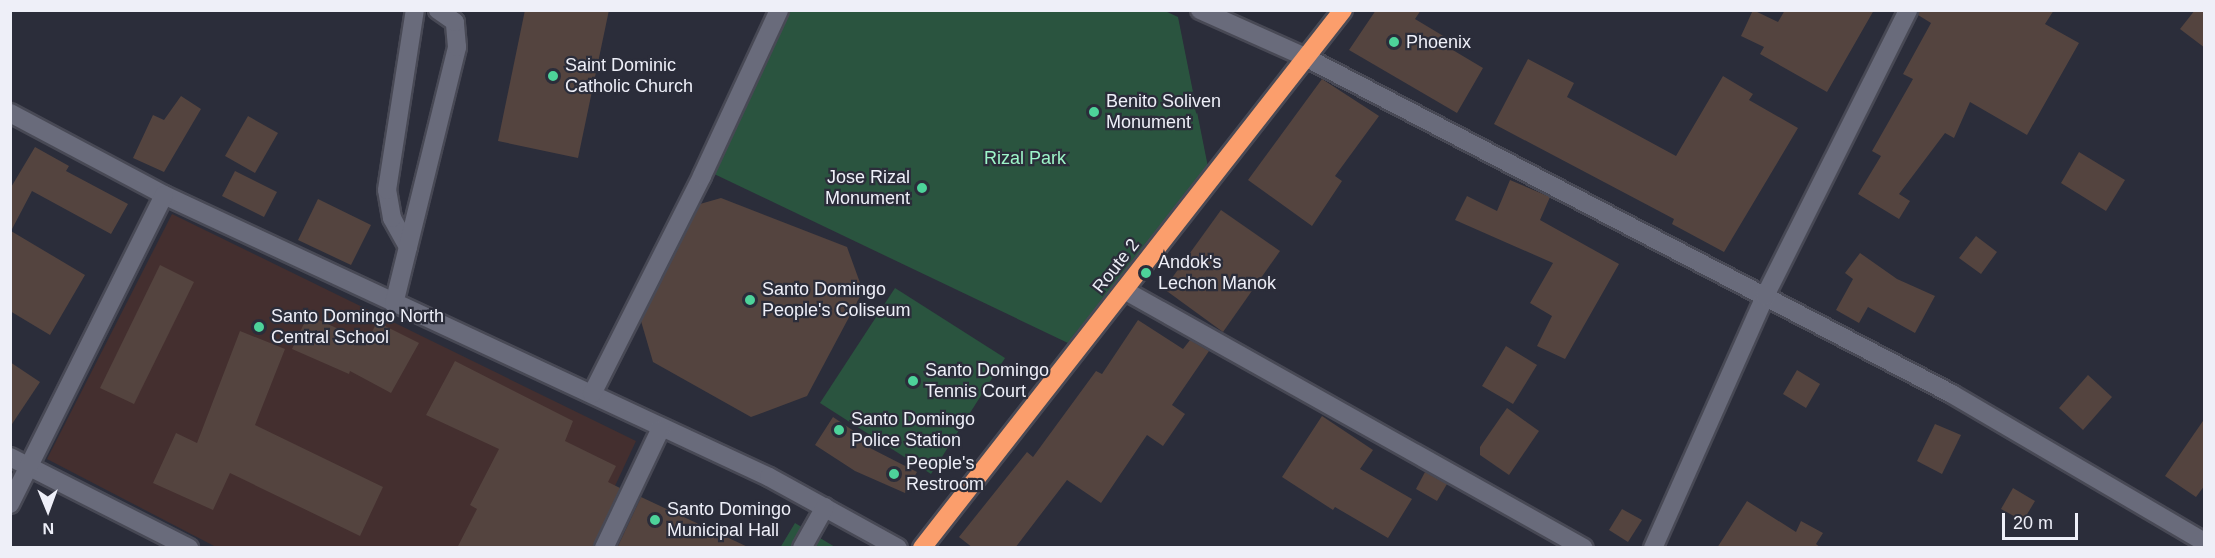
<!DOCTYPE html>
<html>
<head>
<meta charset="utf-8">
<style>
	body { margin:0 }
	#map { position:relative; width:2215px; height:558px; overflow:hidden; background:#2b2d3a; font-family:Helvetica,sans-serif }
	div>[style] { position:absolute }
	.education>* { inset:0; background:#442f2f }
	.green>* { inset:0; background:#2a543f }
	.building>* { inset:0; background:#54443f }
	.roads { filter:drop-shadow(2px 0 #484955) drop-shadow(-2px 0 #484955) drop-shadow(0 2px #484955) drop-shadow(0 -2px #484955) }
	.minor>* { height:18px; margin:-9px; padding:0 9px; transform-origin:9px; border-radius:9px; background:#696b7b }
	.highway>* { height:18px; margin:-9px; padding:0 9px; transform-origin:9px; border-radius:9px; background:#fb9e6c }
	.dots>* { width:16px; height:16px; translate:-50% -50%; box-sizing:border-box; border:3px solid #2b2d3a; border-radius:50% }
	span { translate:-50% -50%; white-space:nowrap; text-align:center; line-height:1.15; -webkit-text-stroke:4.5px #2b2d3a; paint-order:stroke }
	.poi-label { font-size:18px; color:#eeeff8 }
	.left { translate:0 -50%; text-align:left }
	.right { translate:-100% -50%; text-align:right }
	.park-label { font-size:18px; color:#9ef5c9 }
	.street-label { font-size:18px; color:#eeeff8 }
	.frame { position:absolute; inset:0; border:12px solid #eeeff8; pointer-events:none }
	.north { position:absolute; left:18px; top:480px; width:60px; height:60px; -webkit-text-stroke:4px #2b2d3a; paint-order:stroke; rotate:179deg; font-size:16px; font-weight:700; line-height:24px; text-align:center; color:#eeeff8 }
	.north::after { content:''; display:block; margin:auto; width:21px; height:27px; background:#eeeff8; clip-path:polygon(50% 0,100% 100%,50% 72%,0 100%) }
	.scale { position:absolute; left:2002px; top:513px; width:76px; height:27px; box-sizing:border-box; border:3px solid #eeeff8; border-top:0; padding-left:8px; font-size:18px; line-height:21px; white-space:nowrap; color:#eeeff8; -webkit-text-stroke:4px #2b2d3a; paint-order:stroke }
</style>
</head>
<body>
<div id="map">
	<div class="education">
		<i style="clip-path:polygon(172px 214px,636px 441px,586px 548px,216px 547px,47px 459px)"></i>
	</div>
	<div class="green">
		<i style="clip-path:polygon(787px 10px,1165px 11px,1178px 17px,1208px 167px,1068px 343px,710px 172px)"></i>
		<i style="clip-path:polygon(895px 288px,1005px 358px,931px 474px,820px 403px)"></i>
		<i style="clip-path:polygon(795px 523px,835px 547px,780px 548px)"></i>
	</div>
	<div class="building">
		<i style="clip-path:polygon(525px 10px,609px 10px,578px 158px,498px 141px)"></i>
		<i style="clip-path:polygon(1376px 10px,1421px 10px,1415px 19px,1445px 37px,1441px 43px,1483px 68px,1457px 113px,1349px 50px)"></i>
		<i style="clip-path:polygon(1753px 10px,1778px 22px,1785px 10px,1874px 10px,1827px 92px,1760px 54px,1764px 47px,1741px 36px)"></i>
		<i style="clip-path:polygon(1919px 10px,2054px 10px,2045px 24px,2079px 43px,2027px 135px,1970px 102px,1954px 138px,1945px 133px,1899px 194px,1910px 201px,1899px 219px,1858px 194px,1881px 156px,1872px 151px,1913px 79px,1903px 74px,1931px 23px,1918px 15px)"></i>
		<i style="clip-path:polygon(2195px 10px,2205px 10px,2205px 48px,2180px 29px)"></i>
		<i style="clip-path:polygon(1528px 59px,1574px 83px,1567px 97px,1676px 156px,1723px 76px,1753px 94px,1749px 100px,1798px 128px,1724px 252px,1672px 224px,1674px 219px,1494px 124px)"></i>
		<i style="clip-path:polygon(1322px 79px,1379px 116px,1335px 176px,1342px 181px,1312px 226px,1248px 180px)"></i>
		<i style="clip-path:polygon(181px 96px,201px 109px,164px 172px,133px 158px,153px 115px,164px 120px)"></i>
		<i style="clip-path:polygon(248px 116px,278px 133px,255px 173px,225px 156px)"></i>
		<i style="clip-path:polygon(35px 147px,69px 166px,66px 171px,128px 204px,111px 234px,32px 191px,11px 231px,85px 275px,50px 335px,10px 311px,10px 189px)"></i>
		<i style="clip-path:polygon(2079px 152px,2125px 180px,2106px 211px,2061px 183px)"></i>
		<i style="clip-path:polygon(235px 171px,277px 192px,264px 217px,222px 196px)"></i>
		<i style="clip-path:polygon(1510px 180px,1550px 197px,1540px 220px,1619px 264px,1565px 359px,1537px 346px,1552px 316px,1530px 303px,1553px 263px,1455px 220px,1467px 196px,1497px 211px)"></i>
		<i style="clip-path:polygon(721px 198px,847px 247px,863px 291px,807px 396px,751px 417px,653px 362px,641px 321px,700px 204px)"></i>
		<i style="clip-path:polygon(318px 199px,371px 225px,351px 265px,298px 240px)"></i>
		<i style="clip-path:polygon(1221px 210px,1280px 251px,1223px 332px,1164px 289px)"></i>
		<i style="clip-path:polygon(1976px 236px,1997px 252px,1981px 274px,1959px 258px)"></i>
		<i style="clip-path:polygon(1860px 253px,1897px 279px,1935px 296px,1915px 333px,1868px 307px,1859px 323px,1836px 310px,1853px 279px,1845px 273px)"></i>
		<i style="clip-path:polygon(160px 265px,194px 282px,134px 404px,100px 388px)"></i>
		<i style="clip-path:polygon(308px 315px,367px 342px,377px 322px,419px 343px,391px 393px,350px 371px,349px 374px,292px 349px)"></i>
		<i style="clip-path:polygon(1138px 320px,1183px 349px,1190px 340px,1209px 351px,1172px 405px,1185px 414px,1163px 446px,1147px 435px,1101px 503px,1067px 480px,1015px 548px,973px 548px,959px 537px,1027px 452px,1033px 457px,1096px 371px,1102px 374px)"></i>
		<i style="clip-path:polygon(240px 331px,285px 349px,255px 425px,383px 487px,360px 536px,230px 473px,213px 510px,153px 483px,176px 433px,197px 443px)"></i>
		<i style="clip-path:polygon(1506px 346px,1537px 365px,1513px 404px,1482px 386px)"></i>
		<i style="clip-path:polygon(455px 361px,573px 421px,565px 441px,616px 466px,608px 482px,620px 488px,593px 548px,457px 548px,477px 509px,470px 505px,499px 449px,426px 415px)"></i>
		<i style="clip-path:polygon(10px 362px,40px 382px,10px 427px)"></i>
		<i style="clip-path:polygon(1797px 370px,1820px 384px,1806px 408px,1783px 394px)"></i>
		<i style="clip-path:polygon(2088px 375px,2112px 397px,2083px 430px,2059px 408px)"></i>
		<i style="clip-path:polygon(1507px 408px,1539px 431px,1509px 475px,1480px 455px,1480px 447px)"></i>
		<i style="clip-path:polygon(1322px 416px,1373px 450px,1360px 469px,1412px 499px,1388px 538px,1335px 507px,1333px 510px,1282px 477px)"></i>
		<i style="clip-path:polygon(833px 417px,873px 444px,870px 448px,917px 472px,905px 493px,855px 471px,815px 445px)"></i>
		<i style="clip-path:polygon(2205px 418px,2205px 485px,2196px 497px,2165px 476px)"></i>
		<i style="clip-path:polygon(1935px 424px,1961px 435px,1942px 474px,1917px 461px)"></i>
		<i style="clip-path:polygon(1425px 472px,1447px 484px,1437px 501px,1416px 489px)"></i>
		<i style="clip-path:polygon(2013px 488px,2035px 501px,2023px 521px,2001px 509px)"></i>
		<i style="clip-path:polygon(641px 497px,750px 548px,617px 548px)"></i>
		<i style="clip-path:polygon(1747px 501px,1796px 532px,1801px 521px,1823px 533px,1816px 544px,1821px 548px,1717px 548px)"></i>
		<i style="clip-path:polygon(1622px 509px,1642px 520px,1628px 542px,1609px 530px)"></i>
	</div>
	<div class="roads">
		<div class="minor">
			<i style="left:1200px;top:10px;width:115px;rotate:24.1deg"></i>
			<i style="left:1305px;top:57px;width:730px;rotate:27.51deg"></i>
			<i style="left:1952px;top:394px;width:292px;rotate:30.4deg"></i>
			<i style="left:10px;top:113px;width:174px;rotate:28deg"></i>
			<i style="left:164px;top:195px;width:667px;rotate:24.99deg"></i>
			<i style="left:769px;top:477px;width:147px;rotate:28.8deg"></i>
			<i style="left:408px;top:247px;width:33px;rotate:-119deg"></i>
			<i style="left:392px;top:218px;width:28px;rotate:-100deg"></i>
			<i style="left:387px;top:190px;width:182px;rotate:-81.2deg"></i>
			<i style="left:1124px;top:290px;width:527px;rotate:29.29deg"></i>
			<i style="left:394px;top:304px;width:265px;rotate:-76.2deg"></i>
			<i style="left:457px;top:47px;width:25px;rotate:-95deg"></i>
			<i style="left:455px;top:22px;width:21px;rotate:-145deg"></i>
			<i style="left:592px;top:394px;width:244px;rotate:-63.2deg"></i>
			<i style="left:702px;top:176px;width:183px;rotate:-65.1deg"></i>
			<i style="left:10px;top:457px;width:201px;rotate:26.9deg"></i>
			<i style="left:10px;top:504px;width:345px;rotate:-63.5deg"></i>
			<i style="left:604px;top:548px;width:131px;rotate:-64.6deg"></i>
			<i style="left:802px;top:548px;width:47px;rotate:-60.7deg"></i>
			<i style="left:1653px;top:548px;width:276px;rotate:-66deg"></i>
			<i style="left:1765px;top:296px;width:320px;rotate:-63.4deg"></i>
		</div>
		<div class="highway">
			<i style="left:922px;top:548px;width:683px;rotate:-51.96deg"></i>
		</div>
	</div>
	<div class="dots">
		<i style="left:1394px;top:42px;background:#4dd39a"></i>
		<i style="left:553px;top:76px;background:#4dd39a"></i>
		<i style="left:1094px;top:112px;background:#4dd39a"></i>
		<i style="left:922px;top:188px;background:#4dd39a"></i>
		<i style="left:1146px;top:273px;background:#4dd39a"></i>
		<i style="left:750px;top:300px;background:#4dd39a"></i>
		<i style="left:259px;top:327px;background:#4dd39a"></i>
		<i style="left:913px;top:381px;background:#4dd39a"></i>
		<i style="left:839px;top:430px;background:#4dd39a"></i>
		<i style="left:894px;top:474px;background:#4dd39a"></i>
		<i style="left:655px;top:520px;background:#4dd39a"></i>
	</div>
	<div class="poi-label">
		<span class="left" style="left:1406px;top:42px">Phoenix</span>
		<span class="left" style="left:565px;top:76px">Saint Dominic<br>Catholic Church</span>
		<span class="left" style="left:1106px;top:112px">Benito Soliven<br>Monument</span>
		<span class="right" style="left:910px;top:188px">Jose Rizal<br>Monument</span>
		<span class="left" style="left:1158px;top:273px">Andok's<br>Lechon Manok</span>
		<span class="left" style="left:762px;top:300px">Santo Domingo<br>People's Coliseum</span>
		<span class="left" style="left:271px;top:327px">Santo Domingo North<br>Central School</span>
		<span class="left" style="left:925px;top:381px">Santo Domingo<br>Tennis Court</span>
		<span class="left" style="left:851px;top:430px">Santo Domingo<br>Police Station</span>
		<span class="left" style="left:906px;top:474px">People's<br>Restroom</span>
		<span class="left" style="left:667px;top:520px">Santo Domingo<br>Municipal Hall</span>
	</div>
	<div class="park-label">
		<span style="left:1025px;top:158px">Rizal Park</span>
	</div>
	<div class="street-label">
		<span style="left:1116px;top:266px;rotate:-52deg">Route 2</span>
	</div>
	<div class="frame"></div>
	<div class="north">N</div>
	<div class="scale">20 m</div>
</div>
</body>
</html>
